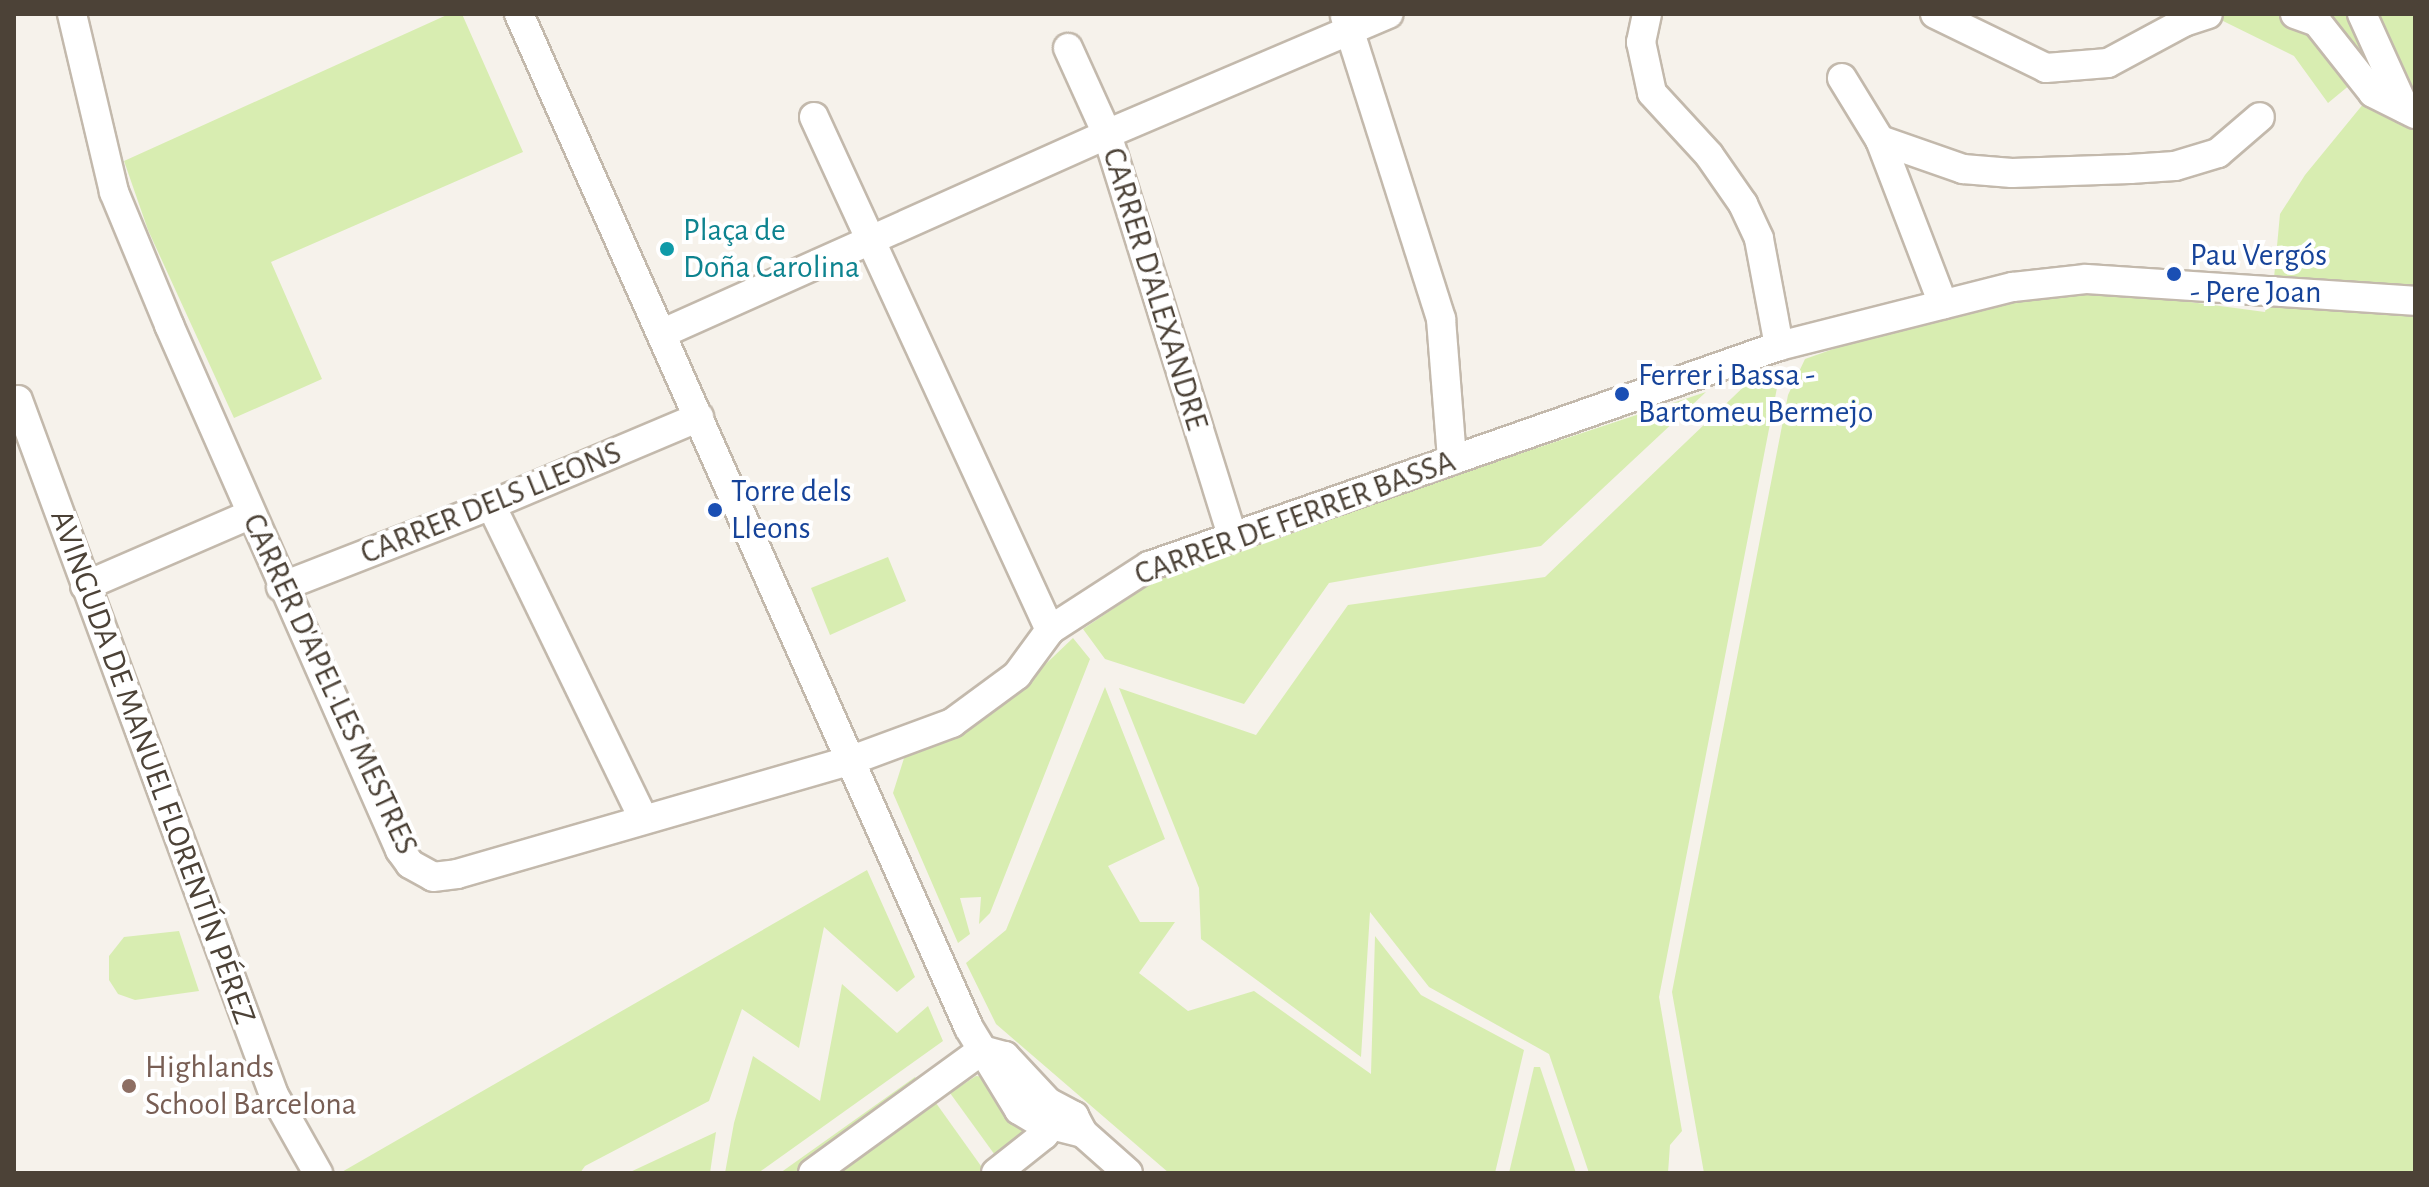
<!DOCTYPE html>
<html>
<head>
<meta charset="utf-8">
<style>
	body { margin:0 }
	#map { position:relative; width:2429px; height:1187px; overflow:hidden; background:#f6f2eb; font-family:"Alegreya Sans",sans-serif }
	div>[style] { position:absolute }
	.green>* { inset:0; background:#d8edb1 }
	.roads { filter:drop-shadow(2px 0 #c3b9ac) drop-shadow(-2px 0 #c3b9ac) drop-shadow(0 2px #c3b9ac) drop-shadow(0 -2px #c3b9ac) }
	.minor>* { height:28px; margin:-14px; padding:0 14px; transform-origin:14px; border-radius:14px; background:#fff }
	.dots>* { width:22px; height:22px; translate:-50% -50%; box-sizing:border-box; border:4px solid #fff; border-radius:50% }
	span { translate:-50% -50%; white-space:nowrap; text-align:center; line-height:1.15; -webkit-text-stroke:8px #fff; paint-order:stroke }
	.culture-label { font-size:32px; color:#0d838f }
	.left { translate:0 -50%; text-align:left }
	.transit-label { font-size:32px; color:#164399 }
	.street-label { font-size:32px; color:#4c4237 }
	.education-label { font-size:32px; color:#785e54 }
	.frame { position:absolute; inset:0; border:16px solid #4c4237; pointer-events:none }
</style>
</head>
<body>
<div id="map">
	<div class="green">
		<i style="clip-path:polygon(449px 14px,462px 14px,523px 152px,271px 262px,322px 379px,234px 418px,148px 230px,124px 161px)"></i>
		<i style="clip-path:polygon(2218px 14px,2415px 14px,2415px 1173px,1704px 1173px,1672px 992px,1788px 395px,1805px 359px,1944px 310px,2100px 290px,2265px 312px,2274px 278px,2280px 214px,2305px 175px,2364px 103px,2351px 84px,2328px 103px,2294px 56px,2221px 20px)"></i>
		<i style="clip-path:polygon(1781px 367px,1659px 997px,1682px 1131px,1670px 1145px,1668px 1173px,1589px 1173px,1549px 1054px,1429px 987px,1370px 912px,1361px 1057px,1201px 939px,1199px 888px,1119px 688px,1256px 735px,1348px 605px,1545px 577px,1756px 375px)"></i>
		<i style="clip-path:polygon(1706px 392px,1541px 546px,1329px 583px,1244px 704px,1105px 659px,1083px 629px,1156px 580px,1223px 552px)"></i>
		<i style="clip-path:polygon(888px 557px,906px 601px,830px 635px,811px 588px)"></i>
		<i style="clip-path:polygon(1073px 638px,1090px 659px,990px 913px,979px 924px,981px 897px,960px 898px,970px 934px,958px 943px,893px 793px,905px 755px,961px 732px,1012px 696px)"></i>
		<i style="clip-path:polygon(1105px 687px,1165px 839px,1108px 866px,1140px 922px,1175px 922px,1139px 973px,1188px 1011px,1254px 991px,1371px 1074px,1375px 936px,1421px 995px,1524px 1050px,1495px 1173px,1169px 1173px,996px 1024px,966px 963px,1006px 930px)"></i>
		<i style="clip-path:polygon(867px 870px,915px 977px,897px 992px,824px 927px,799px 1048px,742px 1009px,709px 1101px,585px 1166px,580px 1173px,340px 1173px)"></i>
		<i style="clip-path:polygon(179px 931px,199px 991px,135px 1000px,118px 994px,109px 980px,109px 956px,124px 937px)"></i>
		<i style="clip-path:polygon(842px 984px,897px 1033px,928px 1006px,943px 1041px,758px 1173px,725px 1173px,734px 1123px,753px 1056px,820px 1101px)"></i>
		<i style="clip-path:polygon(1534px 1067px,1540px 1067px,1576px 1173px,1509px 1173px)"></i>
		<i style="clip-path:polygon(976px 1076px,987px 1077px,1026px 1127px,1027px 1134px,1000px 1162px,950px 1093px)"></i>
		<i style="clip-path:polygon(915px 1077px,923px 1087px,802px 1173px,780px 1173px)"></i>
		<i style="clip-path:polygon(936px 1103px,986px 1173px,838px 1173px)"></i>
		<i style="clip-path:polygon(716px 1132px,710px 1173px,628px 1173px)"></i>
	</div>
	<div class="roads">
		<div class="minor">
			<i style="left:72px;top:14px;width:183px;rotate:76.7deg"></i>
			<i style="left:114px;top:192px;width:144px;rotate:67.5deg"></i>
			<i style="left:169px;top:325px;width:574px;rotate:66.25deg"></i>
			<i style="left:400px;top:850px;width:17px;rotate:54deg"></i>
			<i style="left:410px;top:864px;width:26px;rotate:29deg"></i>
			<i style="left:433px;top:877px;width:24px;rotate:-7deg"></i>
			<i style="left:457px;top:874px;width:411px;rotate:-16.1deg"></i>
			<i style="left:852px;top:760px;width:107px;rotate:-20.3deg"></i>
			<i style="left:952px;top:723px;width:81px;rotate:-36.4deg"></i>
			<i style="left:1017px;top:675px;width:56px;rotate:-53.7deg"></i>
			<i style="left:1050px;top:630px;width:118px;rotate:-32.9deg"></i>
			<i style="left:1149px;top:566px;width:667px;rotate:-19.25deg"></i>
			<i style="left:1779px;top:346px;width:241px;rotate:-14.2deg"></i>
			<i style="left:2013px;top:287px;width:73px;rotate:-6.3deg"></i>
			<i style="left:2086px;top:279px;width:330px;rotate:3.8deg"></i>
			<i style="left:519px;top:14px;width:1109px;rotate:66.07deg"></i>
			<i style="left:969px;top:1028px;width:96px;rotate:58.6deg"></i>
			<i style="left:1019px;top:1110px;width:23px;rotate:31deg"></i>
			<i style="left:1039px;top:1122px;width:45px;rotate:14deg"></i>
			<i style="left:1647px;top:14px;width:29px;rotate:102deg"></i>
			<i style="left:1641px;top:42px;width:52px;rotate:77.8deg"></i>
			<i style="left:1652px;top:93px;width:84px;rotate:47.4deg"></i>
			<i style="left:1709px;top:155px;width:60px;rotate:55.2deg"></i>
			<i style="left:1743px;top:204px;width:38px;rotate:65deg"></i>
			<i style="left:1759px;top:239px;width:109px;rotate:79.4deg"></i>
			<i style="left:1935px;top:14px;width:123px;rotate:25.9deg"></i>
			<i style="left:2046px;top:68px;width:62px;rotate:-4.6deg"></i>
			<i style="left:2108px;top:63px;width:86px;rotate:-28.3deg"></i>
			<i style="left:2184px;top:22px;width:25px;rotate:-18deg"></i>
			<i style="left:2295px;top:14px;width:23px;rotate:20deg"></i>
			<i style="left:2317px;top:22px;width:90px;rotate:51.7deg"></i>
			<i style="left:2373px;top:93px;width:47px;rotate:26.6deg"></i>
			<i style="left:2362px;top:14px;width:104px;rotate:65.6deg"></i>
			<i style="left:1345px;top:16px;width:318px;rotate:72.4deg"></i>
			<i style="left:1441px;top:319px;width:141px;rotate:85.5deg"></i>
			<i style="left:1068px;top:48px;width:94px;rotate:65.6deg"></i>
			<i style="left:1107px;top:134px;width:420px;rotate:72.7deg"></i>
			<i style="left:1842px;top:78px;width:73px;rotate:58.5deg"></i>
			<i style="left:1880px;top:140px;width:176px;rotate:69deg"></i>
			<i style="left:814px;top:117px;width:565px;rotate:65.3deg"></i>
			<i style="left:1880px;top:140px;width:88px;rotate:19.3deg"></i>
			<i style="left:1963px;top:169px;width:49px;rotate:4.7deg"></i>
			<i style="left:2012px;top:173px;width:118px;rotate:-1.9deg"></i>
			<i style="left:2130px;top:169px;width:45px;rotate:-3.8deg"></i>
			<i style="left:2175px;top:166px;width:45px;rotate:-16.8deg"></i>
			<i style="left:2218px;top:153px;width:55px;rotate:-40.6deg"></i>
			<i style="left:663px;top:333px;width:487px;rotate:-24.1deg"></i>
			<i style="left:1107px;top:134px;width:306px;rotate:-23.1deg"></i>
			<i style="left:18px;top:400px;width:741px;rotate:69.78deg"></i>
			<i style="left:274px;top:1095px;width:90px;rotate:60.6deg"></i>
			<i style="left:491px;top:505px;width:348px;rotate:64.1deg"></i>
			<i style="left:85px;top:586px;width:181px;rotate:-23.4deg"></i>
			<i style="left:281px;top:587px;width:225px;rotate:-21.3deg"></i>
			<i style="left:491px;top:505px;width:226px;rotate:-22.9deg"></i>
			<i style="left:982px;top:1050px;width:24px;rotate:15deg"></i>
			<i style="left:1005px;top:1056px;width:63px;rotate:46.9deg"></i>
			<i style="left:1048px;top:1102px;width:30px;rotate:28deg"></i>
			<i style="left:1074px;top:1116px;width:19px;rotate:62deg"></i>
			<i style="left:1083px;top:1133px;width:60px;rotate:41.6deg"></i>
			<i style="left:813px;top:1173px;width:209px;rotate:-36deg"></i>
			<i style="left:996px;top:1173px;width:61px;rotate:-38.4deg"></i>
			<i style="left:1044px;top:1135px;width:13px;rotate:-51deg"></i>
			<i style="left:1052px;top:1125px;width:13px;rotate:-94deg"></i>
		</div>
	</div>
	<div class="dots">
		<i style="left:667px;top:249px;background:#0f9aa8"></i>
		<i style="left:2174px;top:274px;background:#1a4fb4"></i>
		<i style="left:1622px;top:394px;background:#1a4fb4"></i>
		<i style="left:715px;top:510px;background:#1a4fb4"></i>
		<i style="left:129px;top:1086px;background:#8d6e63"></i>
	</div>
	<div class="culture-label">
		<span class="left" style="left:683px;top:249px">Plaça de<br>Doña Carolina</span>
	</div>
	<div class="transit-label">
		<span class="left" style="left:2190px;top:274px">Pau Vergós<br>- Pere Joan</span>
		<span class="left" style="left:1638px;top:394px">Ferrer i Bassa -<br>Bartomeu Bermejo</span>
		<span class="left" style="left:731px;top:510px">Torre dels<br>Lleons</span>
	</div>
	<div class="street-label">
		<span style="left:1155px;top:289px;rotate:73deg">CARRER D'ALEXANDRE</span>
		<span style="left:491px;top:503px;rotate:-22deg">CARRER DELS LLEONS</span>
		<span style="left:1295px;top:518px;rotate:-20deg">CARRER DE FERRER BASSA</span>
		<span style="left:330px;top:684px;rotate:65deg">CARRER D'APEL·LES MESTRES</span>
		<span style="left:153px;top:767px;rotate:70deg">AVINGUDA DE MANUEL FLORENTÍN PÉREZ</span>
	</div>
	<div class="education-label">
		<span class="left" style="left:145px;top:1086px">Highlands<br>School Barcelona</span>
	</div>
	<div class="frame"></div>
</div>
</body>
</html>
